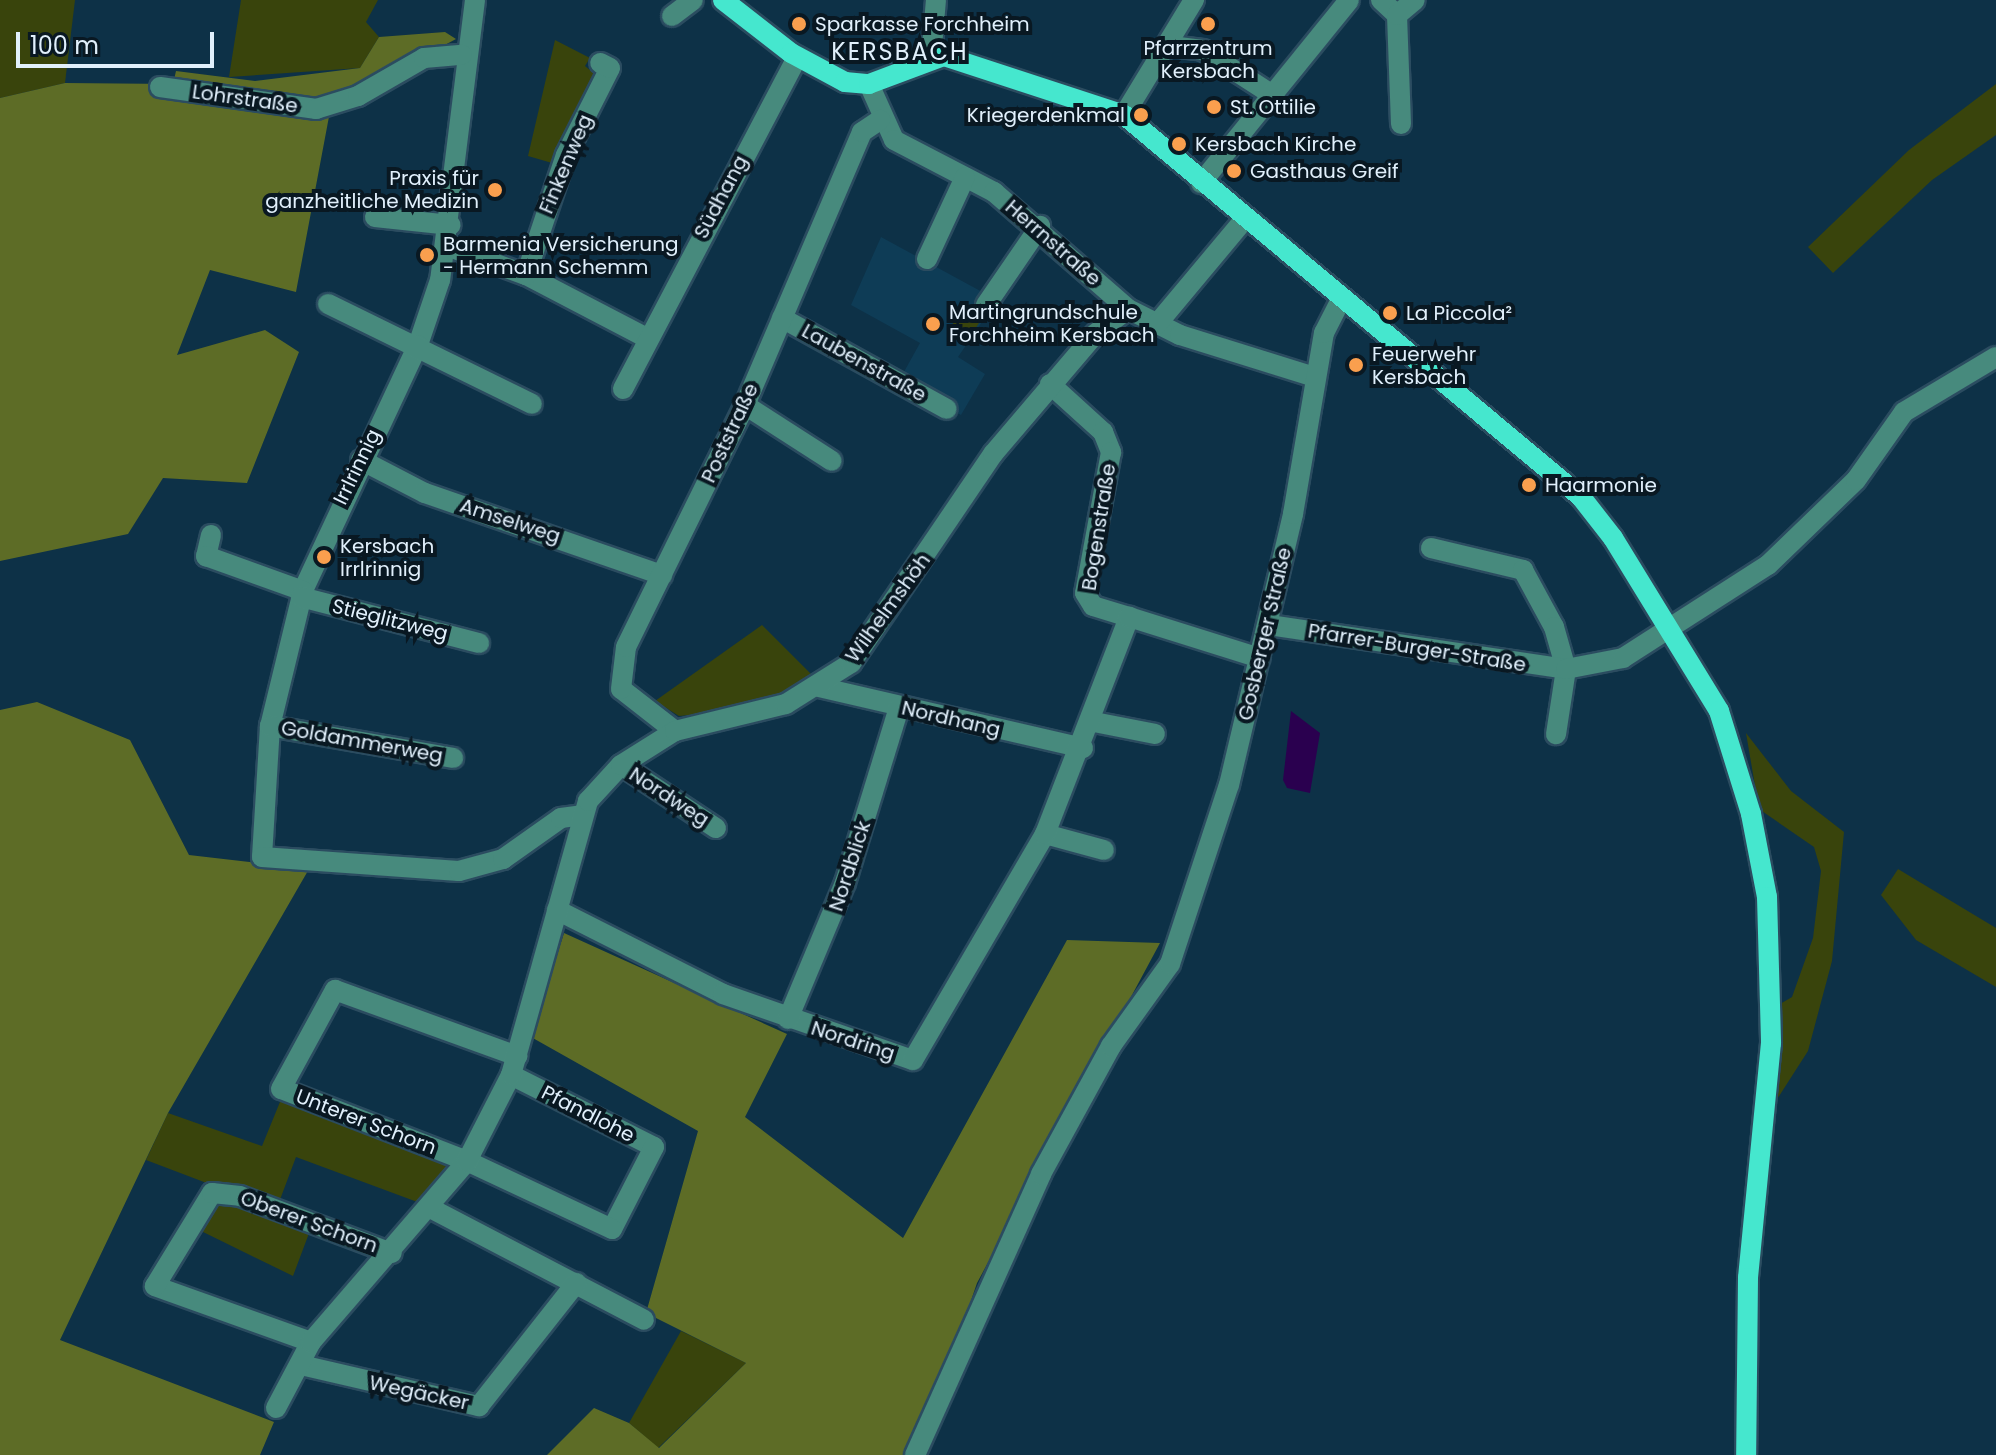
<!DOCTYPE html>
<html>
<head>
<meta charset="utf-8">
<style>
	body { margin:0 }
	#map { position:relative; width:1996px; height:1455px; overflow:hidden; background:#0d3147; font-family:Poppins,sans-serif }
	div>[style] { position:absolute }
	.built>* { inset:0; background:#0e3c56 }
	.green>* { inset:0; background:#39440c }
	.forest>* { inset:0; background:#5d6c26 }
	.water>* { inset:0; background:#2a004f }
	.roads { filter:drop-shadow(2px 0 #2b4c60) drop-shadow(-2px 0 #2b4c60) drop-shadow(0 2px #2b4c60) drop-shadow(0 -2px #2b4c60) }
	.minor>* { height:20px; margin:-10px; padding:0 10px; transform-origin:10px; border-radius:10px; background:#478a7d }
	.major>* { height:20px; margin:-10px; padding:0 10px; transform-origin:10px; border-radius:10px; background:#45e7ce }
	.dots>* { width:22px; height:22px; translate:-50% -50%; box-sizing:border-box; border:4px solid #091822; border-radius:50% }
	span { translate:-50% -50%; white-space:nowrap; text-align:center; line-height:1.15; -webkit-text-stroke:8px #091822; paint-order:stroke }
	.poi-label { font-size:20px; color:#e1f0fc }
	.left { translate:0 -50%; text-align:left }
	.right { translate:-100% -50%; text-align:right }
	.street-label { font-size:20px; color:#e1f0fc }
	.quarter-label { font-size:24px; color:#e1f0fc; letter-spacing:2px }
	.scale { position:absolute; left:16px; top:32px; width:198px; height:36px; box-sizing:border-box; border:4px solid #e1f0fc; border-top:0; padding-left:10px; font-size:24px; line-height:28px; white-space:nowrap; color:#e1f0fc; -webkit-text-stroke:6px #091822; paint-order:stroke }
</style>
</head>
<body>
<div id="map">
	<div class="built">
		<i style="clip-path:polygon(881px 237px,997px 300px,958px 357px,985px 374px,961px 415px,900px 379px,920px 343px,851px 305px)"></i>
	</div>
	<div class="green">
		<i style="clip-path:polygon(0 0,75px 0,65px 83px,0 98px)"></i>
		<i style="clip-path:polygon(241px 0,378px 0,366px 22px,379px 37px,360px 68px,229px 77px)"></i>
		<i style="clip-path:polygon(555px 40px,590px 58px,585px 66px,596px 75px,552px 163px,528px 156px)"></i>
		<i style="clip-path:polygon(1996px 84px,1996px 135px,1932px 180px,1833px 273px,1808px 247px,1909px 150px)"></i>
		<i style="clip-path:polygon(966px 303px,984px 315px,965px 345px,947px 333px)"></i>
		<i style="clip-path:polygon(762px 625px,815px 678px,775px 700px,721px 712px,679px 716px,655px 701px)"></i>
		<i style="clip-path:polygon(1746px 733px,1791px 791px,1844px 832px,1832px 961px,1808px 1051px,1772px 1107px,1780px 1004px,1792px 997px,1813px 938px,1821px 871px,1814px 847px,1759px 809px)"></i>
		<i style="clip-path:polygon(1898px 869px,1996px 928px,1996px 987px,1916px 940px,1881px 895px)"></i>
		<i style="clip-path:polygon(282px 1097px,454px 1161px,420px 1203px,296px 1157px,275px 1213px,311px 1228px,293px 1276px,197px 1229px,225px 1190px,146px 1160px,168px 1113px,262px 1146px)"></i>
		<i style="clip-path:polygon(681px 1331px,746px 1363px,658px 1448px,629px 1423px)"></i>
	</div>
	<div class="forest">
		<i style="clip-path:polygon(445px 32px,456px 39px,331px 106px,296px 292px,210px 270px,177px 355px,265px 330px,299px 352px,247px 483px,163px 478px,128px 534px,0 561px,0 98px,65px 83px,173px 84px,176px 71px,255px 81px,360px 68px,379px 37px)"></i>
		<i style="clip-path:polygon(37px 702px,130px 740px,189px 855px,309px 869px,168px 1113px,60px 1340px,274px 1422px,260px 1455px,0 1455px,0 710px)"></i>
		<i style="clip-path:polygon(564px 933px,787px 1034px,745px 1117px,903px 1238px,1067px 940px,1160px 943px,977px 1283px,919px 1455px,547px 1455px,594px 1408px,629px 1423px,659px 1448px,746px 1363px,646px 1313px,698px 1131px,531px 1037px)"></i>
	</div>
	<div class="water">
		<i style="clip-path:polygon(1291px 711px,1320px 733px,1310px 793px,1287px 788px,1283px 780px)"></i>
	</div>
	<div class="roads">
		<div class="minor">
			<i style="left:475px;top:0;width:282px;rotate:97.1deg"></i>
			<i style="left:440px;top:280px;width:69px;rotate:108.7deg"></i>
			<i style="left:418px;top:345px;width:272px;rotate:115.1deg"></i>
			<i style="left:303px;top:591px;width:139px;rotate:103.7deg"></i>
			<i style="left:270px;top:726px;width:131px;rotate:93.5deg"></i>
			<i style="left:262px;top:857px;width:197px;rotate:4.1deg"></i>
			<i style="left:459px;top:871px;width:46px;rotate:-15.3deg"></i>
			<i style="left:503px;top:859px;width:71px;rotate:-35.3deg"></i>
			<i style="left:561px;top:818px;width:21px;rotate:-8deg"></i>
			<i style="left:1381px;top:0;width:22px;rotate:43deg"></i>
			<i style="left:1397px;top:15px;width:109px;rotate:87.9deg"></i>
			<i style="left:1397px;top:15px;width:23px;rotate:-40deg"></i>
			<i style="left:672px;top:16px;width:26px;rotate:-37deg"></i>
			<i style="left:1171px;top:46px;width:32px;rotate:7deg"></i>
			<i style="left:1203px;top:50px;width:85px;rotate:32.9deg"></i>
			<i style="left:931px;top:58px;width:58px;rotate:-85.1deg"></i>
			<i style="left:869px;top:84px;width:61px;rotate:65.9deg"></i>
			<i style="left:894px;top:140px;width:113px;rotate:27.5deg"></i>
			<i style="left:994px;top:192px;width:178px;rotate:41.1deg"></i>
			<i style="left:1128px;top:309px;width:58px;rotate:26.6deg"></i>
			<i style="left:1180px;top:335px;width:141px;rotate:17.3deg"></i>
			<i style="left:160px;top:87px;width:158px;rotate:8deg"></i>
			<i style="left:316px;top:109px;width:44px;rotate:-17.2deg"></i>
			<i style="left:358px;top:96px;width:76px;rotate:-29.9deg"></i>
			<i style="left:424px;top:58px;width:38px;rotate:-5deg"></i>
			<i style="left:1124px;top:115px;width:135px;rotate:-58.7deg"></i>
			<i style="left:1201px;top:183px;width:235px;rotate:-51deg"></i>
			<i style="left:375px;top:217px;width:76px;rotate:6deg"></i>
			<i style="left:447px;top:246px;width:84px;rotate:20.2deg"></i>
			<i style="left:526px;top:275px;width:136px;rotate:27.5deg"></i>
			<i style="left:927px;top:259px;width:90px;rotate:-65.1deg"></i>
			<i style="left:526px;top:275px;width:126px;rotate:-71.6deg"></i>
			<i style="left:566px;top:155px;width:97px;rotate:-63.2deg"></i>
			<i style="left:610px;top:68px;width:11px;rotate:-153deg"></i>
			<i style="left:328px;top:304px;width:227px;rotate:26.1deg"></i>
			<i style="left:986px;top:305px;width:96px;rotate:-55.6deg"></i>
			<i style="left:782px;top:318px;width:188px;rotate:28.9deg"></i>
			<i style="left:1157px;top:324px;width:136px;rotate:-50.1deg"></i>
			<i style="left:1050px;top:384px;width:72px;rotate:42.2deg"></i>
			<i style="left:1103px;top:432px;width:22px;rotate:68deg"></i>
			<i style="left:1111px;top:452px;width:143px;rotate:100.4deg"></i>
			<i style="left:1085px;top:593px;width:15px;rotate:58deg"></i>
			<i style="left:1093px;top:606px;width:38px;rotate:17deg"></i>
			<i style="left:623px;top:389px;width:375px;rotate:-62.3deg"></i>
			<i style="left:745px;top:405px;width:103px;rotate:32.8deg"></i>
			<i style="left:361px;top:460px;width:72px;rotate:27.3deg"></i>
			<i style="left:425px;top:493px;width:251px;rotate:19.1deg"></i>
			<i style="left:211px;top:535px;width:22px;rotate:103deg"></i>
			<i style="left:206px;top:556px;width:103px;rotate:19.8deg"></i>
			<i style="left:1431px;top:548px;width:95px;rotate:13.4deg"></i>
			<i style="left:1523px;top:570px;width:65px;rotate:61.5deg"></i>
			<i style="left:1554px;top:627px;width:44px;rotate:74.1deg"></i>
			<i style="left:1566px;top:669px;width:66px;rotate:98.7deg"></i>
			<i style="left:301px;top:597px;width:184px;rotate:14.5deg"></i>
			<i style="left:1269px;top:625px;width:300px;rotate:8.4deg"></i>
			<i style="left:1566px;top:669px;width:58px;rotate:-10.9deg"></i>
			<i style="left:1623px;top:658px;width:172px;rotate:-32.7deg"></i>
			<i style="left:1768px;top:565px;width:122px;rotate:-44deg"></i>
			<i style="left:1856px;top:480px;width:83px;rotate:-54.8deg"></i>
			<i style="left:1904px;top:412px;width:107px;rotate:-30.9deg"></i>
			<i style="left:819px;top:687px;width:271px;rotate:13deg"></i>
			<i style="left:1094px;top:722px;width:62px;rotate:11.1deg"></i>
			<i style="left:270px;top:726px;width:186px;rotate:9.9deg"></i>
			<i style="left:675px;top:731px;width:68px;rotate:-142.1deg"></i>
			<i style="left:621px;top:689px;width:42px;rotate:-83.2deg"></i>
			<i style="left:626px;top:647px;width:270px;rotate:-63.8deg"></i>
			<i style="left:745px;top:405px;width:297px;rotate:-66.8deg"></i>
			<i style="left:862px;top:132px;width:22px;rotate:-34deg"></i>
			<i style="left:621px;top:765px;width:114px;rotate:33.6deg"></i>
			<i style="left:1045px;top:834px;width:61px;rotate:15.2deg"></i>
			<i style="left:557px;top:910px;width:186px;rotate:26.8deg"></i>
			<i style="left:723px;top:994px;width:201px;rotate:19.2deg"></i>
			<i style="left:913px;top:1060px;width:262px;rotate:-59.7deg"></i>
			<i style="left:1045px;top:834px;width:233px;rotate:-68.8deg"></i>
			<i style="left:1129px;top:617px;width:137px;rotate:17.4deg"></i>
			<i style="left:788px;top:1019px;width:147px;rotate:-67.3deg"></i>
			<i style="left:845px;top:883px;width:183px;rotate:-72.9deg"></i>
			<i style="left:511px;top:1075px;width:160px;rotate:26.7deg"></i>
			<i style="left:654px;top:1147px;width:92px;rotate:117.1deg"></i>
			<i style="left:612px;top:1229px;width:160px;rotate:-154.9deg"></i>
			<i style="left:467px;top:1161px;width:199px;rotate:-158.8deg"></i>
			<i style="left:281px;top:1089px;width:113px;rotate:-61.4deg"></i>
			<i style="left:335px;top:990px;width:194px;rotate:19.9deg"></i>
			<i style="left:432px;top:1209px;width:239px;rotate:27.6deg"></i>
			<i style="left:311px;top:1342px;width:166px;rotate:-160.3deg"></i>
			<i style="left:155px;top:1286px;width:109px;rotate:-58.5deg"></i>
			<i style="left:212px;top:1193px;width:28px;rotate:6deg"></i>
			<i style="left:240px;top:1196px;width:162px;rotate:20.6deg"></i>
			<i style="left:301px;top:1365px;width:183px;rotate:13deg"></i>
			<i style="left:479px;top:1406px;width:157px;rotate:-51.7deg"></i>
			<i style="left:276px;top:1408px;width:75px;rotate:-62.1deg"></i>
			<i style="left:311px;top:1342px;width:239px;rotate:-49.2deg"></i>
			<i style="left:467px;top:1161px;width:97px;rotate:-62.9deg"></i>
			<i style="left:511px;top:1075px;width:285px;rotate:-74.3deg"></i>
			<i style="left:588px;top:801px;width:49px;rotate:-47.5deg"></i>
			<i style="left:621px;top:765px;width:64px;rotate:-32.2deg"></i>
			<i style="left:675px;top:731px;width:114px;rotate:-13.7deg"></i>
			<i style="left:786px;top:704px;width:77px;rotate:-32.2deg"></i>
			<i style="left:851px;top:663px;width:253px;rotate:-55.8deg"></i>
			<i style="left:993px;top:454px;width:157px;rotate:-49.6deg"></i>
			<i style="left:1095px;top:334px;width:41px;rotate:-37.1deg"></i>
			<i style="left:915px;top:1455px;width:308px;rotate:-65.8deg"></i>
			<i style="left:1041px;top:1174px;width:146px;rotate:-61.3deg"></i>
			<i style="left:1111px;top:1046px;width:101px;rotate:-54.3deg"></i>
			<i style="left:1170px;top:964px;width:188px;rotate:-71.8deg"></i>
			<i style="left:1229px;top:785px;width:278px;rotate:-76.7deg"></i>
			<i style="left:1293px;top:514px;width:184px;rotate:-80.3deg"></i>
			<i style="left:1324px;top:333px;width:37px;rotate:-63deg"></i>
		</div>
		<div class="major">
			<i style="left:723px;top:0;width:86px;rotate:37.9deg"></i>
			<i style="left:791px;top:53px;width:61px;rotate:28.2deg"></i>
			<i style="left:845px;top:82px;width:24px;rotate:5deg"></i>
			<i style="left:869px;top:84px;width:80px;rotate:-20.5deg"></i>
			<i style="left:944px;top:56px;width:189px;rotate:18.1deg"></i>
			<i style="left:1124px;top:115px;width:596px;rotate:39.89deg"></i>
			<i style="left:1581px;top:497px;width:52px;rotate:52deg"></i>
			<i style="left:1613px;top:538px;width:203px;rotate:58.5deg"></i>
			<i style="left:1719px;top:711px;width:108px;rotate:72.7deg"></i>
			<i style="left:1751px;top:814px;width:85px;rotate:79.1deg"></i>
			<i style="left:1767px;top:897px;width:146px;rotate:88.4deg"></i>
			<i style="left:1771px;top:1043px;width:236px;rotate:95.6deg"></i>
			<i style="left:1748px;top:1278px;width:177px;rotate:90.6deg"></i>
		</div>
	</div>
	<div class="dots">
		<i style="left:799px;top:24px;background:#fa9f4e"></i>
		<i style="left:1208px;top:24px;background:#fa9f4e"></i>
		<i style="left:1214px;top:107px;background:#fa9f4e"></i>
		<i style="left:1141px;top:115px;background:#fa9f4e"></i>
		<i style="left:1179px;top:144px;background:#fa9f4e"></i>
		<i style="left:1234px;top:171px;background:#fa9f4e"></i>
		<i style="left:495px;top:190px;background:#fa9f4e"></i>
		<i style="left:427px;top:255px;background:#fa9f4e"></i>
		<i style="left:1390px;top:313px;background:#fa9f4e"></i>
		<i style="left:933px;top:324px;background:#fa9f4e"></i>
		<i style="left:1356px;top:365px;background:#fa9f4e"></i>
		<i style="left:1529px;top:485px;background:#fa9f4e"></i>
		<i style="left:324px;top:557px;background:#fa9f4e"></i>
	</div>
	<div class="poi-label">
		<span class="left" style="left:815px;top:24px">Sparkasse Forchheim</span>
		<span style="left:1208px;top:60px">Pfarrzentrum<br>Kersbach</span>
		<span class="left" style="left:1230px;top:107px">St. Ottilie</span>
		<span class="right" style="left:1125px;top:115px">Kriegerdenkmal</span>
		<span class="left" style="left:1195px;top:144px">Kersbach Kirche</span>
		<span class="left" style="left:1250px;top:171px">Gasthaus Greif</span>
		<span class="right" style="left:479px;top:190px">Praxis für<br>ganzheitliche Medizin</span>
		<span class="left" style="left:443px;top:256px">Barmenia Versicherung<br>- Hermann Schemm</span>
		<span class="left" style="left:949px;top:324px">Martingrundschule<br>Forchheim Kersbach</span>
		<span class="left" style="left:1406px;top:313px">La Piccola²</span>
		<span class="left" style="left:1372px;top:366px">Feuerwehr<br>Kersbach</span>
		<span class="left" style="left:1545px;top:485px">Haarmonie</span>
		<span class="left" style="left:340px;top:558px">Kersbach<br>Irrlrinnig</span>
	</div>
	<div class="street-label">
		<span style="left:245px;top:99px;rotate:8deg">Lohrstraße</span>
		<span style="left:566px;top:164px;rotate:-67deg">Finkenweg</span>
		<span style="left:721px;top:197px;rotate:-62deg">Südhang</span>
		<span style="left:1053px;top:243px;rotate:41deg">Herrnstraße</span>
		<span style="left:864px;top:363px;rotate:29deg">Laubenstraße</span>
		<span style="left:730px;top:433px;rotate:-65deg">Poststraße</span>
		<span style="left:357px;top:467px;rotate:-64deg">Irrlrinnig</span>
		<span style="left:510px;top:521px;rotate:18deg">Amselweg</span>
		<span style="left:1099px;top:527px;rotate:-81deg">Bogenstraße</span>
		<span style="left:888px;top:608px;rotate:-54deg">Wilhelmshöh</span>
		<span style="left:390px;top:620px;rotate:14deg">Stieglitzweg</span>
		<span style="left:1265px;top:634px;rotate:-77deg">Gosberger Straße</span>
		<span style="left:1417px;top:648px;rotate:9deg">Pfarrer-Burger-Straße</span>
		<span style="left:951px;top:719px;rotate:13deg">Nordhang</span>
		<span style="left:362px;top:742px;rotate:10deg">Goldammerweg</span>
		<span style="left:669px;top:797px;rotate:33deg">Nordweg</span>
		<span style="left:850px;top:866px;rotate:-72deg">Nordblick</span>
		<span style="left:853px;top:1041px;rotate:18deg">Nordring</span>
		<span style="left:588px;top:1114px;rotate:27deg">Pfandlohe</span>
		<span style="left:366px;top:1122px;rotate:21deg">Unterer Schorn</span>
		<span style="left:309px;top:1222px;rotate:20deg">Oberer Schorn</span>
		<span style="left:419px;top:1393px;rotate:12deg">Wegäcker</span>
	</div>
	<div class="quarter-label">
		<span style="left:900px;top:52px">KERSBACH</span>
	</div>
	<div class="scale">100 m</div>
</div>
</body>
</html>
